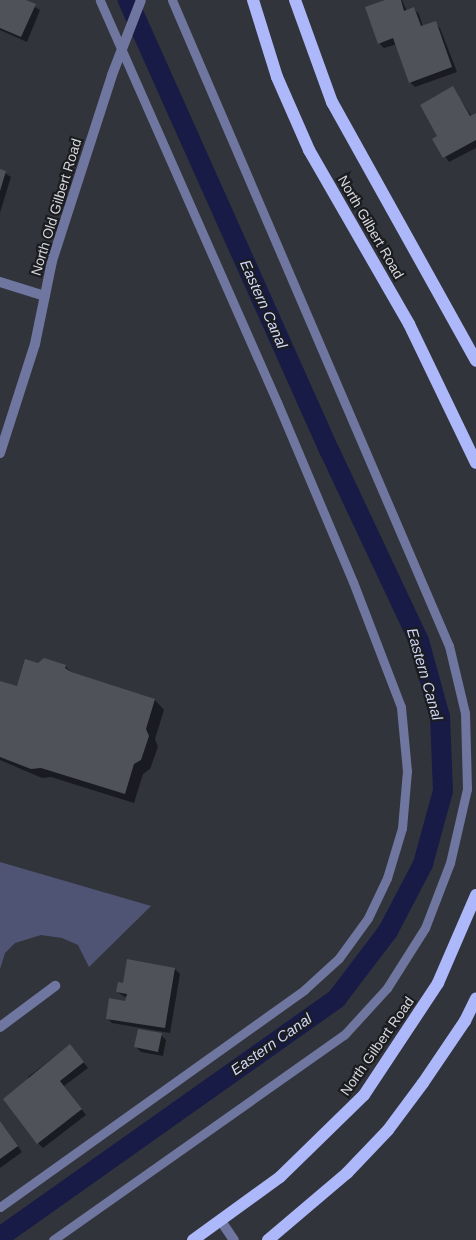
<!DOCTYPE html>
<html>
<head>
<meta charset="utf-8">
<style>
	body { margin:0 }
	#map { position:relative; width:476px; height:1240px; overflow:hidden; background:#32343c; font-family:Arial,sans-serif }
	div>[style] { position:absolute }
	.green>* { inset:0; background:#4f5474 }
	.shadow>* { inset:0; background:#0007 }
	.canal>* { height:20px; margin:-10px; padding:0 10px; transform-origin:10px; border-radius:10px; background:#181b46 }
	.building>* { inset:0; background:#50525a }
	.service>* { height:9px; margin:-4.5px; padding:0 4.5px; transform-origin:4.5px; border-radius:4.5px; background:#6f769f }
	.minor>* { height:10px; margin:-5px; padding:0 5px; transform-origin:5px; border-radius:5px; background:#6f769f }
	.tertiary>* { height:10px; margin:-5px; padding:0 5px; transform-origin:5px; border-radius:5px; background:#6f769f }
	.primary>* { height:12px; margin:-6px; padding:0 6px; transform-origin:6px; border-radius:6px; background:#acb8fa }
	span { translate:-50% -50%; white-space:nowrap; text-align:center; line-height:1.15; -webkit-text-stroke:4.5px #1b1c20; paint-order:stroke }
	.street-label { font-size:14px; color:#d6d7dc }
	.water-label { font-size:15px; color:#d0d7f6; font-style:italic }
</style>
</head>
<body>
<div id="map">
	<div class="green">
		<i style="clip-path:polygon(0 862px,151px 906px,89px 967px,78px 945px,62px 938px,41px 935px,15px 943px,5px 953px,0 969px)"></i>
	</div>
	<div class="shadow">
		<i style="clip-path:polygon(0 0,23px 0,40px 10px,27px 42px,0 30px)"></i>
		<i style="clip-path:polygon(388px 0,402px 0,407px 11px,414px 9px,419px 14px,423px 27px,435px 23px,440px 28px,457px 72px,415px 87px,410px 82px,397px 44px,384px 48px,379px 43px)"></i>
		<i style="clip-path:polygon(453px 88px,472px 117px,476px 115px,476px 148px,449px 162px,434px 139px,439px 137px)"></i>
		<i style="clip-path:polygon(0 170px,11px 177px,0 213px)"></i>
		<i style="clip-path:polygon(38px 664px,65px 666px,74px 675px,155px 700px,164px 710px,155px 739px,158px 747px,150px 769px,143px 774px,134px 803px,51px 777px,42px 778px,0 760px,0 682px,18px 688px)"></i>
		<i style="clip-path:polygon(175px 969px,180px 974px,170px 1033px,112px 1023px,107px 1018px,126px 1003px,127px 998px,117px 992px)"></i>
		<i style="clip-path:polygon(161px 1035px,166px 1040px,163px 1056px,141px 1052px,136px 1047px)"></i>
		<i style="clip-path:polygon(70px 1045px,88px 1068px,64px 1086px,86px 1115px,43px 1148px,38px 1143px,28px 1077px)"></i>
		<i style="clip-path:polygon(0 1121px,22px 1152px,0 1168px)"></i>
	</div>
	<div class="canal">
		<i style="left:0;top:1237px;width:413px;rotate:-35.3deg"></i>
		<i style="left:337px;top:998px;width:84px;rotate:-52.7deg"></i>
		<i style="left:388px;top:931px;width:76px;rotate:-62.4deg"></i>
		<i style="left:423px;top:864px;width:76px;rotate:-74.7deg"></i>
		<i style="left:443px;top:791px;width:74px;rotate:-92.3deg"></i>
		<i style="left:440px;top:717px;width:79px;rotate:-105.4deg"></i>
		<i style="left:419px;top:641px;width:211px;rotate:-115.2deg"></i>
		<i style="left:329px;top:450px;width:493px;rotate:-114.1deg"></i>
	</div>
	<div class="building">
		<i style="clip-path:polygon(0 0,26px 0,36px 4px,21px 37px,0 28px)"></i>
		<i style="clip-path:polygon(385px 0,401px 0,404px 11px,414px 7px,421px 26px,436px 21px,452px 67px,409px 83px,393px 38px,378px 44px,365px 7px)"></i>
		<i style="clip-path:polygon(453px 86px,470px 116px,476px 113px,476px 140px,443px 158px,432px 139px,437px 136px,420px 105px)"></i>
		<i style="clip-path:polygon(0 169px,6px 171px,0 191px)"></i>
		<i style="clip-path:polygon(44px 658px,66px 665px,65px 668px,71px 672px,155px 699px,146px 729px,149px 736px,141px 760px,134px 764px,125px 794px,41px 768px,31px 769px,0 757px,0 681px,17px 686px,25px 659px,38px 663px)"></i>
		<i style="clip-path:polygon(127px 959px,175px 968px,165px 1028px,106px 1019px,109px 998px,125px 1001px,127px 994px,116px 992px,118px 982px,123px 983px)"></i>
		<i style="clip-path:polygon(138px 1029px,162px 1033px,158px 1052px,134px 1047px)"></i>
		<i style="clip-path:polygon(70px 1044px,84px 1062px,60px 1081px,82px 1109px,37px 1144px,3px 1099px)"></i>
		<i style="clip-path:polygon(0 1121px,18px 1146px,0 1159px)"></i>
	</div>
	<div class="service">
		<i style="left:0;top:1207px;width:374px;rotate:-35.5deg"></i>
		<i style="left:304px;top:990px;width:47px;rotate:-42.4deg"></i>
		<i style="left:339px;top:958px;width:49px;rotate:-54.1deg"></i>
		<i style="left:368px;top:918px;width:44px;rotate:-64.6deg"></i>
		<i style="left:387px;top:878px;width:52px;rotate:-73.3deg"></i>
		<i style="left:402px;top:828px;width:57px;rotate:-85deg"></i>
		<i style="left:407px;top:771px;width:64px;rotate:-95.4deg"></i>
		<i style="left:401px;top:707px;width:134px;rotate:-111deg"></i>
		<i style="left:353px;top:582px;width:195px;rotate:-112.9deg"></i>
		<i style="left:277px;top:402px;width:439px;rotate:-113.8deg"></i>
		<i style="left:53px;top:1240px;width:356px;rotate:-35.2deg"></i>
		<i style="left:344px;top:1035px;width:64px;rotate:-47.5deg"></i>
		<i style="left:387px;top:988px;width:71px;rotate:-57.7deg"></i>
		<i style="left:425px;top:928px;width:70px;rotate:-69deg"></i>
		<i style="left:450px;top:863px;width:76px;rotate:-77.1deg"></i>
		<i style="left:467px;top:789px;width:76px;rotate:-91.5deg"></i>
		<i style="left:465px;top:713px;width:69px;rotate:-103.4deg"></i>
		<i style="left:449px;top:646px;width:703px;rotate:-113.21deg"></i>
	</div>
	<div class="minor">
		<i style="left:0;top:1027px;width:69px;rotate:-36.7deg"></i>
		<i style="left:221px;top:1221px;width:23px;rotate:56deg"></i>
	</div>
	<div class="tertiary">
		<i style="left:0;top:282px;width:47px;rotate:17.3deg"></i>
		<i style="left:0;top:453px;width:114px;rotate:-72.2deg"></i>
		<i style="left:35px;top:344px;width:85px;rotate:-78.4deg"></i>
		<i style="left:52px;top:261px;width:195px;rotate:-72.1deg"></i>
		<i style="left:112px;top:75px;width:80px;rotate:-68.9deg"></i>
	</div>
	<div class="primary">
		<i style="left:253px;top:0;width:81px;rotate:72.7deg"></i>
		<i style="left:277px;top:77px;width:80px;rotate:66.3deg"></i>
		<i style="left:309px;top:150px;width:201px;rotate:60.1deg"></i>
		<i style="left:409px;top:324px;width:154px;rotate:64.3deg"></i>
		<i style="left:295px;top:0;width:109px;rotate:70.1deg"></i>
		<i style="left:332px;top:102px;width:296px;rotate:60.9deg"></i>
		<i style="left:193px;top:1240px;width:107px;rotate:-35.9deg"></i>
		<i style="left:280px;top:1177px;width:117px;rotate:-44.3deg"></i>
		<i style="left:364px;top:1095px;width:134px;rotate:-56.5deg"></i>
		<i style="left:438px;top:983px;width:96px;rotate:-66.6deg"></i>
		<i style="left:268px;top:1240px;width:104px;rotate:-40.3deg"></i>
		<i style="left:347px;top:1173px;width:59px;rotate:-46.4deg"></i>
		<i style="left:388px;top:1130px;width:59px;rotate:-53.3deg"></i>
		<i style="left:423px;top:1083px;width:75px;rotate:-55.9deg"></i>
		<i style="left:465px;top:1021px;width:25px;rotate:-64deg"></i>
	</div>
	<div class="street-label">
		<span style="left:56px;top:207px;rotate:-73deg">North Old Gilbert Road</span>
		<span style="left:371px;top:227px;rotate:60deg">North Gilbert Road</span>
		<span style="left:377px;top:1046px;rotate:-55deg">North Gilbert Road</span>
	</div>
	<div class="water-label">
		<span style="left:264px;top:304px;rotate:66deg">Eastern Canal</span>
		<span style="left:425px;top:674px;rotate:74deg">Eastern Canal</span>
		<span style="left:271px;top:1044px;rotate:-35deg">Eastern Canal</span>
	</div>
</div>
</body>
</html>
